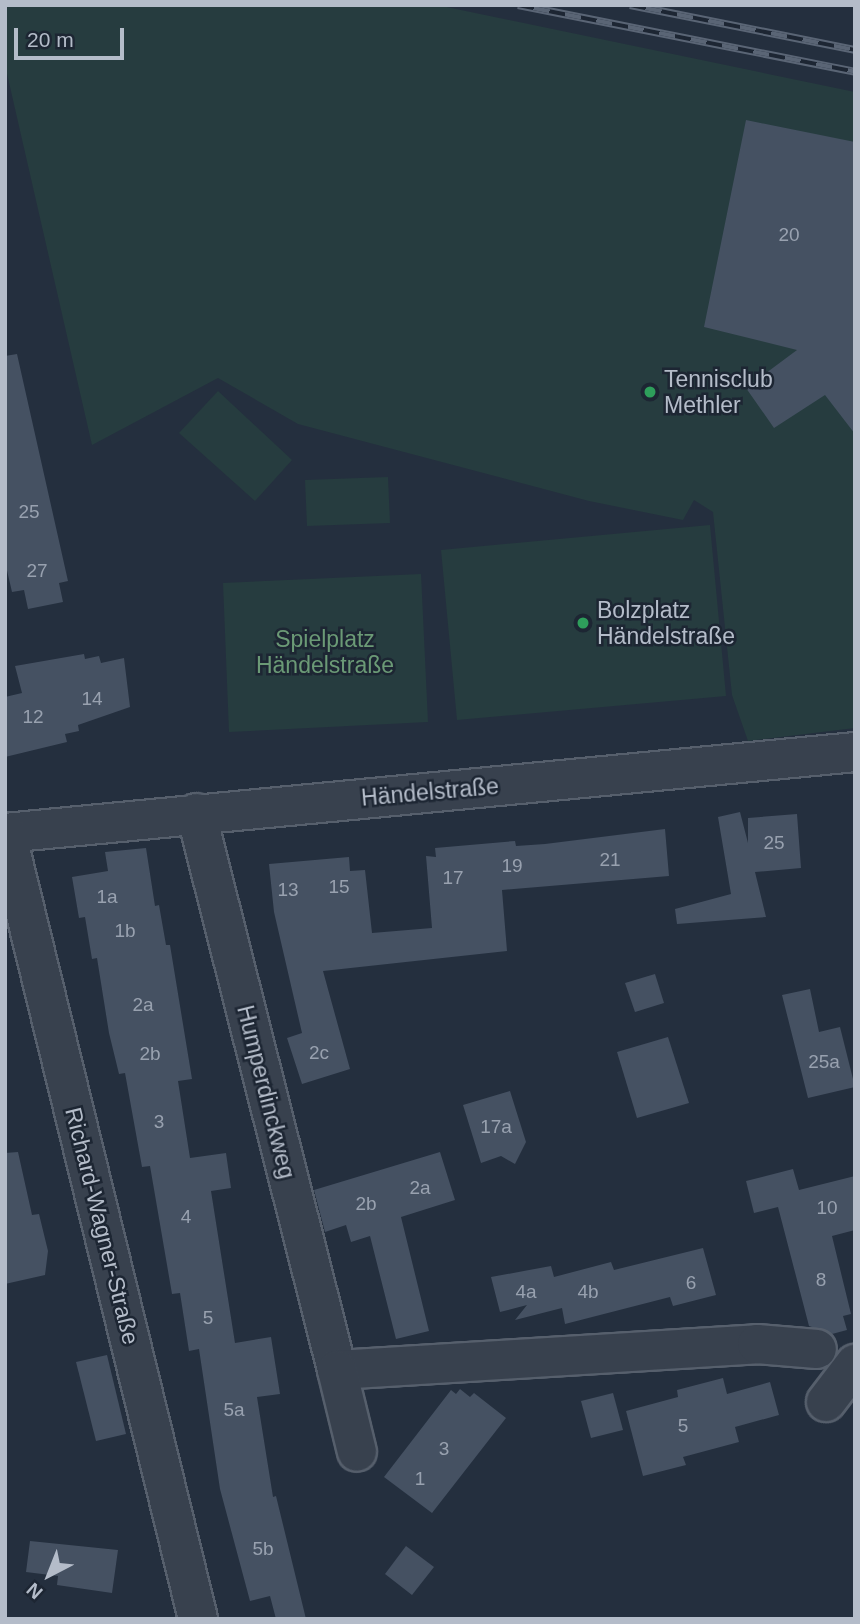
<!DOCTYPE html>
<html>
<head>
<meta charset="utf-8">
<style>
	body { margin:0 }
	#map { position:relative; width:860px; height:1624px; overflow:hidden; background:#242f3e; font-family:Arial,sans-serif }
	div>[style] { position:absolute }
	.green>* { inset:0; background:#263c3f }
	.building>* { inset:0; background:#455162 }
	.roads { filter:drop-shadow(2px 0 #565f6c) drop-shadow(-2px 0 #565f6c) drop-shadow(0 2px #565f6c) drop-shadow(0 -2px #565f6c) }
	.minor>* { height:38px; margin:-19px; padding:0 19px; transform-origin:19px; border-radius:19px; background:#38414e }
	.rail>* { height:8px; margin-top:-4px; transform-origin:0; background:repeating-linear-gradient(90deg,#1d2633 0 16px,#5a6575 0 32px); box-sizing:border-box; border-block:2px solid #5a6575 }
	.dots>* { width:19px; height:19px; translate:-50% -50%; box-sizing:border-box; border:4px solid #1d2633; border-radius:50% }
	span { translate:-50% -50%; white-space:nowrap; text-align:center; line-height:1.15; -webkit-text-stroke:5px #1d2633; paint-order:stroke }
	.number-label { font-size:19px; color:#98a1af }
	.number-label span { -webkit-text-stroke-width:0 }
	.poi-label { font-size:23px; color:#b4bcc9 }
	.left { translate:0 -50%; text-align:left }
	.park-label { font-size:23px; color:#6b9a76 }
	.street-label { font-size:23px; color:#b4bcc9 }
	.frame { position:absolute; inset:0; border:7px solid #b4bcc9; pointer-events:none }
	.north { position:absolute; left:14px; top:1540px; width:70px; height:70px; -webkit-text-stroke:5px #1d2633; paint-order:stroke; rotate:222deg; font-size:19px; font-weight:700; line-height:28px; text-align:center; color:#b4bcc9 }
	.north::after { content:''; display:block; margin:auto; width:24px; height:32px; background:#b4bcc9; clip-path:polygon(50% 0,100% 100%,50% 72%,0 100%) }
	.scale { position:absolute; left:14px; top:28px; width:110px; height:32px; box-sizing:border-box; border:4px solid #b4bcc9; border-top:0; padding-left:9px; font-size:21px; line-height:24px; white-space:nowrap; color:#b4bcc9; -webkit-text-stroke:5px #1d2633; paint-order:stroke }
</style>
</head>
<body>
<div id="map">
	<div class="green">
		<i style="clip-path:polygon(5px 5px,437px 5px,855px 92px,855px 728px,748px 741px,732px 695px,713px 512px,694px 500px,683px 520px,589px 501px,298px 424px,218px 378px,92px 445px,5px 65px)"></i>
		<i style="clip-path:polygon(218px 391px,292px 460px,255px 501px,179px 433px)"></i>
		<i style="clip-path:polygon(388px 477px,390px 523px,307px 526px,305px 480px)"></i>
		<i style="clip-path:polygon(710px 525px,726px 696px,457px 720px,441px 550px)"></i>
		<i style="clip-path:polygon(421px 574px,428px 722px,229px 732px,223px 583px)"></i>
	</div>
	<div class="building">
		<i style="clip-path:polygon(746px 120px,855px 142px,855px 434px,825px 395px,774px 428px,746px 388px,797px 350px,704px 327px)"></i>
		<i style="clip-path:polygon(17px 354px,68px 581px,59px 583px,63px 602px,28px 609px,24px 590px,12px 592px,5px 562px,5px 356px)"></i>
		<i style="clip-path:polygon(84px 654px,85px 659px,99px 656px,101px 663px,124px 658px,130px 707px,78px 725px,79px 731px,65px 734px,67px 742px,5px 757px,5px 697px,22px 693px,15px 666px)"></i>
		<i style="clip-path:polygon(740px 812px,748px 843px,748px 818px,797px 814px,801px 868px,755px 872px,766px 917px,677px 924px,675px 909px,731px 894px,718px 817px)"></i>
		<i style="clip-path:polygon(665px 829px,669px 876px,502px 890px,507px 951px,323px 971px,350px 1069px,302px 1084px,287px 1038px,302px 1033px,274px 912px,269px 864px,349px 857px,350px 871px,365px 870px,372px 933px,432px 928px,426px 856px,436px 857px,435px 848px,515px 841px,516px 846px,545px 844px)"></i>
		<i style="clip-path:polygon(146px 848px,155px 906px,159px 905px,166px 945px,170px 945px,192px 1079px,178px 1081px,190px 1158px,226px 1153px,231px 1188px,211px 1191px,235px 1343px,271px 1337px,280px 1394px,257px 1397px,273px 1497px,276px 1496px,306px 1619px,276px 1619px,270px 1596px,250px 1601px,220px 1489px,199px 1349px,189px 1351px,180px 1293px,172px 1294px,150px 1166px,142px 1167px,125px 1073px,119px 1074px,109px 1033px,97px 958px,92px 959px,85px 917px,79px 918px,72px 877px,108px 871px,105px 852px)"></i>
		<i style="clip-path:polygon(655px 974px,664px 1003px,635px 1012px,625px 983px)"></i>
		<i style="clip-path:polygon(810px 989px,819px 1032px,840px 1027px,855px 1087px,808px 1098px,782px 995px)"></i>
		<i style="clip-path:polygon(668px 1037px,689px 1103px,637px 1118px,617px 1052px)"></i>
		<i style="clip-path:polygon(510px 1091px,526px 1142px,515px 1164px,501px 1156px,481px 1163px,463px 1105px)"></i>
		<i style="clip-path:polygon(18px 1152px,32px 1215px,39px 1214px,48px 1251px,45px 1275px,5px 1284px,5px 1153px)"></i>
		<i style="clip-path:polygon(440px 1152px,455px 1200px,401px 1217px,429px 1331px,396px 1339px,370px 1236px,351px 1242px,346px 1225px,325px 1232px,314px 1190px)"></i>
		<i style="clip-path:polygon(793px 1169px,799px 1190px,855px 1176px,855px 1230px,832px 1236px,851px 1314px,843px 1316px,847px 1330px,832px 1334px,809px 1326px,778px 1207px,754px 1213px,746px 1181px)"></i>
		<i style="clip-path:polygon(703px 1248px,716px 1295px,673px 1306px,670px 1297px,565px 1324px,562px 1308px,515px 1320px,527px 1305px,500px 1312px,491px 1277px,551px 1266px,554px 1277px,611px 1262px,614px 1270px)"></i>
		<i style="clip-path:polygon(107px 1355px,126px 1434px,96px 1441px,76px 1362px)"></i>
		<i style="clip-path:polygon(723px 1378px,727px 1394px,770px 1382px,779px 1415px,735px 1427px,739px 1442px,683px 1457px,686px 1465px,643px 1476px,626px 1411px,678px 1397px,677px 1390px)"></i>
		<i style="clip-path:polygon(460px 1389px,470px 1397px,474px 1393px,506px 1418px,432px 1513px,384px 1477px,451px 1390px,456px 1394px)"></i>
		<i style="clip-path:polygon(613px 1393px,623px 1430px,591px 1438px,581px 1401px)"></i>
		<i style="clip-path:polygon(30px 1541px,118px 1550px,112px 1593px,57px 1585px,58px 1576px,26px 1572px)"></i>
		<i style="clip-path:polygon(406px 1546px,434px 1567px,412px 1595px,385px 1574px)"></i>
	</div>
	<div class="roads">
		<div class="minor">
			<i style="left:196px;top:813px;width:575px;rotate:75.79deg"></i>
			<i style="left:337px;top:1370px;width:421px;rotate:-3.5deg"></i>
			<i style="left:757px;top:1344px;width:60px;rotate:4.8deg"></i>
			<i style="left:5px;top:833px;width:854px;rotate:-5.44deg"></i>
			<i style="left:6px;top:833px;width:809px;rotate:76.27deg"></i>
			<i style="left:337px;top:1370px;width:84px;rotate:76.3deg"></i>
			<i style="left:826px;top:1402px;width:48px;rotate:-52.7deg"></i>
		</div>
	</div>
	<div class="rail">
		<i style="left:518px;top:5px;width:344px;rotate:11.2deg"></i>
		<i style="left:630px;top:5px;width:229px;rotate:11.3deg"></i>
	</div>
	<div class="dots">
		<i style="left:650px;top:392px;background:#2e9e5b"></i>
		<i style="left:583px;top:623px;background:#2e9e5b"></i>
	</div>
	<div class="number-label">
		<span style="left:789px;top:235px">20</span>
		<span style="left:29px;top:512px">25</span>
		<span style="left:37px;top:571px">27</span>
		<span style="left:92px;top:699px">14</span>
		<span style="left:33px;top:717px">12</span>
		<span style="left:774px;top:843px">25</span>
		<span style="left:610px;top:860px">21</span>
		<span style="left:512px;top:866px">19</span>
		<span style="left:453px;top:878px">17</span>
		<span style="left:339px;top:887px">15</span>
		<span style="left:288px;top:890px">13</span>
		<span style="left:107px;top:897px">1a</span>
		<span style="left:125px;top:931px">1b</span>
		<span style="left:143px;top:1005px">2a</span>
		<span style="left:319px;top:1053px">2c</span>
		<span style="left:150px;top:1054px">2b</span>
		<span style="left:824px;top:1062px">25a</span>
		<span style="left:159px;top:1122px">3</span>
		<span style="left:496px;top:1127px">17a</span>
		<span style="left:420px;top:1188px">2a</span>
		<span style="left:366px;top:1204px">2b</span>
		<span style="left:827px;top:1208px">10</span>
		<span style="left:186px;top:1217px">4</span>
		<span style="left:821px;top:1280px">8</span>
		<span style="left:691px;top:1283px">6</span>
		<span style="left:526px;top:1292px">4a</span>
		<span style="left:588px;top:1292px">4b</span>
		<span style="left:208px;top:1318px">5</span>
		<span style="left:234px;top:1410px">5a</span>
		<span style="left:683px;top:1426px">5</span>
		<span style="left:444px;top:1449px">3</span>
		<span style="left:420px;top:1479px">1</span>
		<span style="left:263px;top:1549px">5b</span>
	</div>
	<div class="poi-label">
		<span class="left" style="left:664px;top:392px">Tennisclub<br>Methler</span>
		<span class="left" style="left:597px;top:623px">Bolzplatz<br>Händelstraße</span>
	</div>
	<div class="park-label">
		<span style="left:325px;top:652px">Spielplatz<br>Händelstraße</span>
	</div>
	<div class="street-label">
		<span style="left:430px;top:792px;rotate:-5deg">Händelstraße</span>
		<span style="left:266px;top:1092px;rotate:76deg">Humperdinckweg</span>
		<span style="left:102px;top:1226px;rotate:76deg">Richard-Wagner-Straße</span>
	</div>
	<div class="frame"></div>
	<div class="north">N</div>
	<div class="scale">20 m</div>
</div>
</body>
</html>
